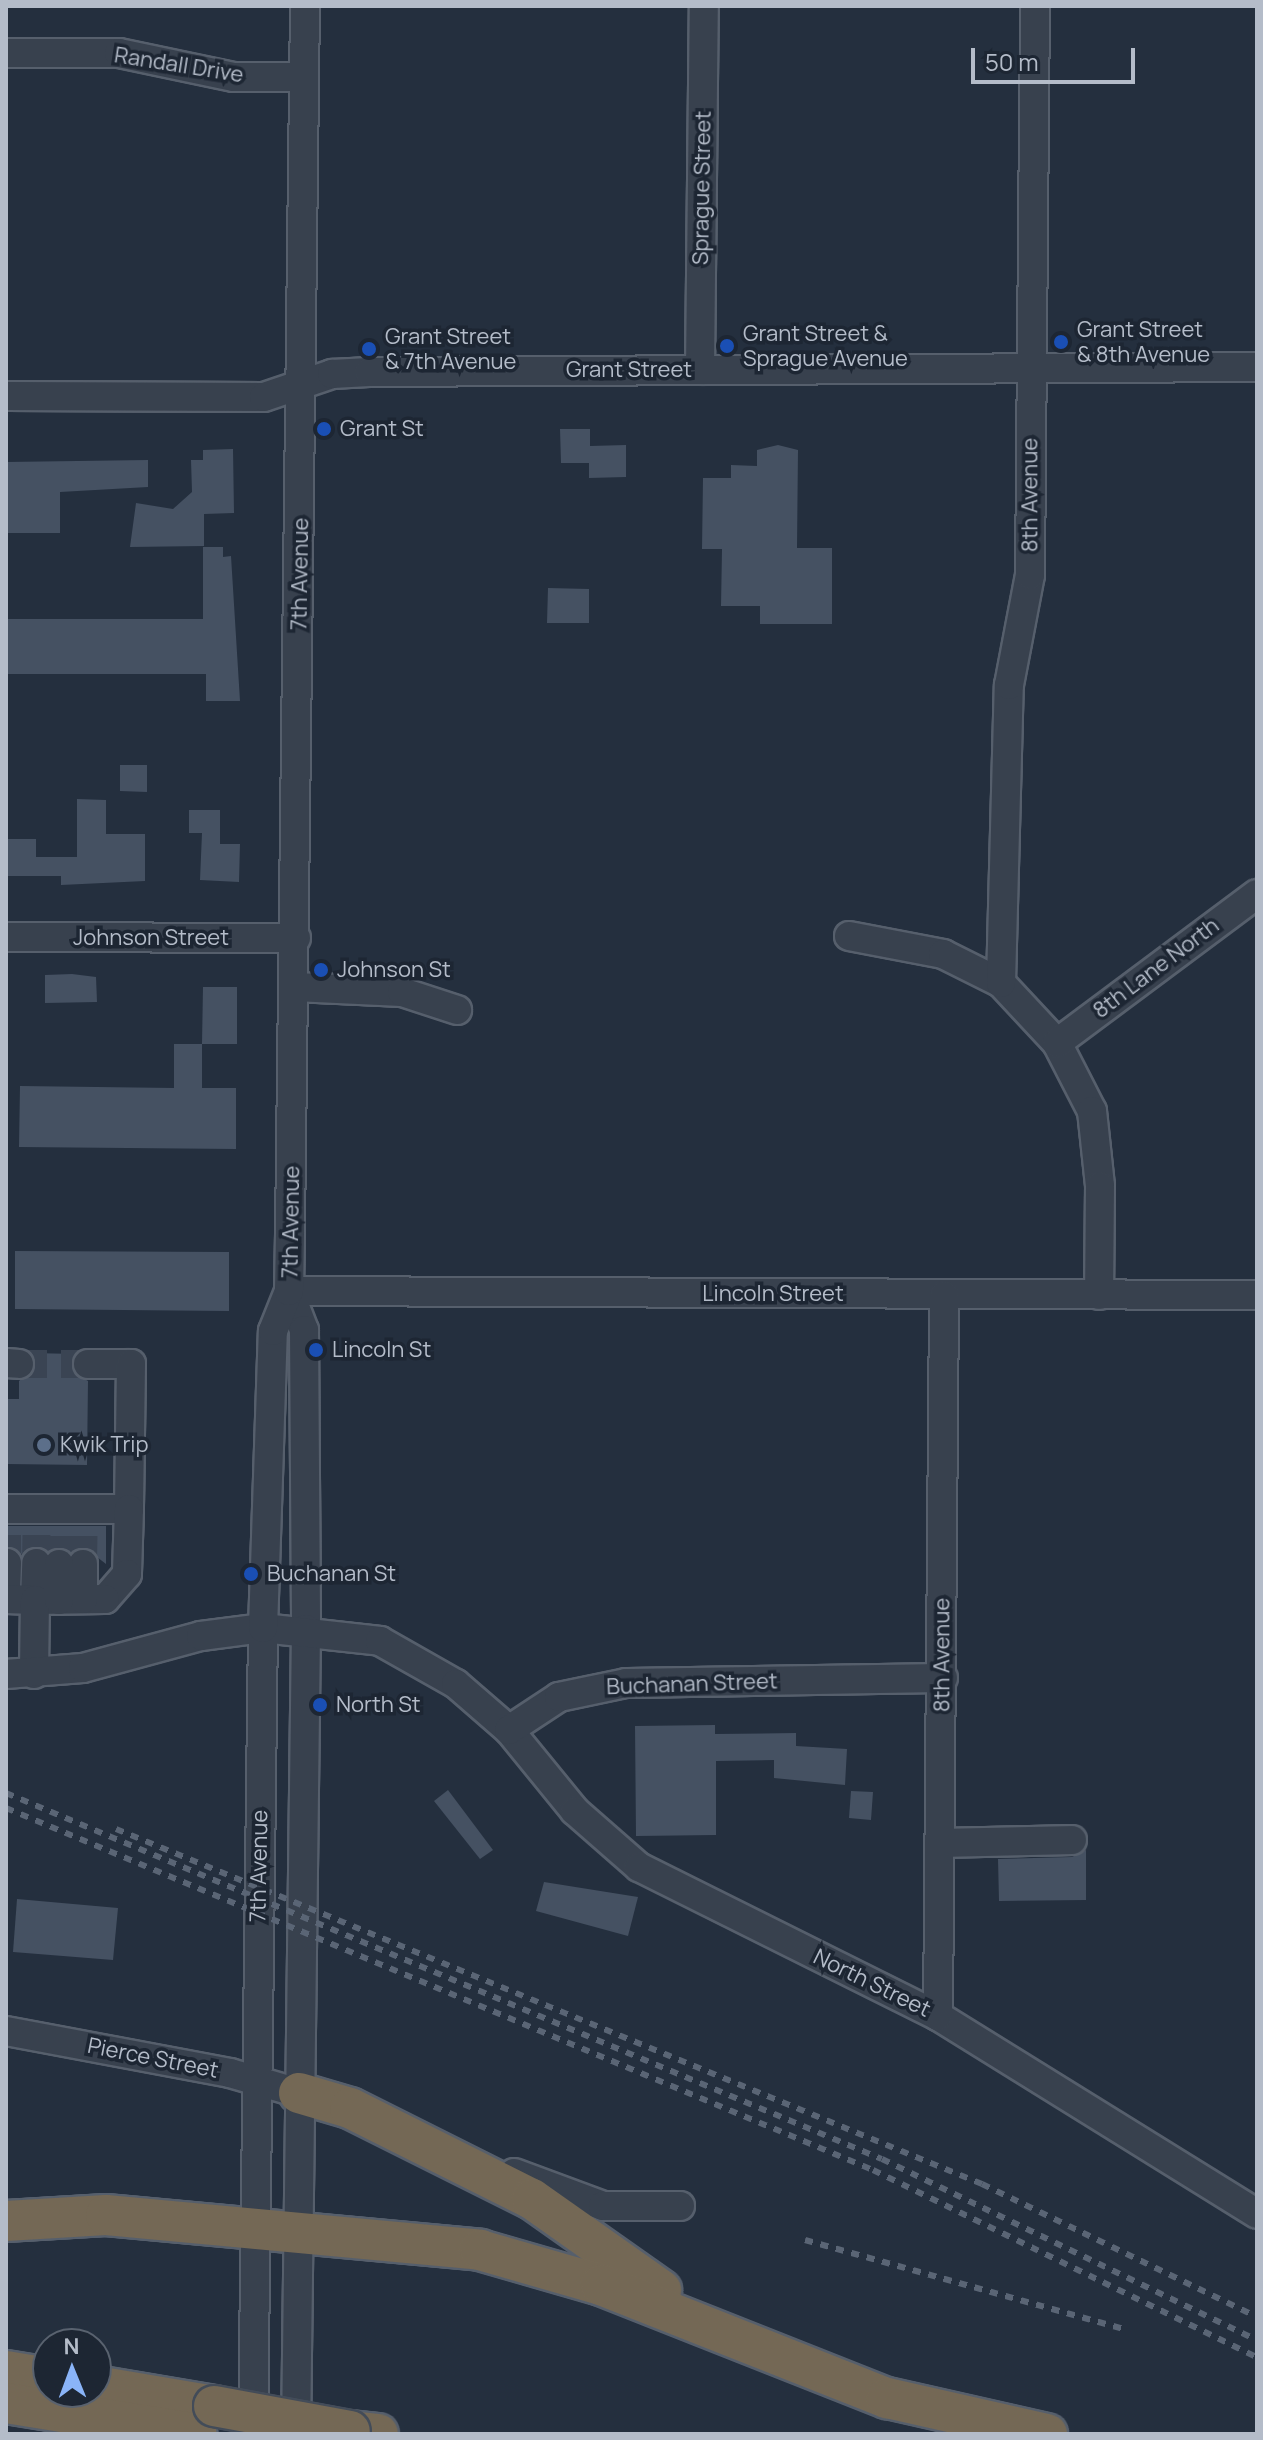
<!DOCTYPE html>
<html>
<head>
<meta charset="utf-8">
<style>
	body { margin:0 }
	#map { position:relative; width:1263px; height:2440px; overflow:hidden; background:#242f3e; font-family:Manrope,sans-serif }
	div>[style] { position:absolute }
	.building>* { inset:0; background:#455162 }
	.minor-tunnel>* { height:28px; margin-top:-14px; transform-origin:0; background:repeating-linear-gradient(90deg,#3a4453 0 28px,transparent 0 42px) }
	.roads { filter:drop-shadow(2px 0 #565f6c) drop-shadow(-2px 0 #565f6c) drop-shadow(0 2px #565f6c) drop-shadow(0 -2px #565f6c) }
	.minor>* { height:28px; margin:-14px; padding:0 14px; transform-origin:14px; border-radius:14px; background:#38414e }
	.highway>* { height:40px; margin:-20px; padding:0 20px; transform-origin:20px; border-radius:20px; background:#746855 }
	.rail>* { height:6px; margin-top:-3px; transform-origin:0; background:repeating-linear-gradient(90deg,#5a6575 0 8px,transparent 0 16px) }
	.bridges { filter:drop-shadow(2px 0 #434c59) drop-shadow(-2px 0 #434c59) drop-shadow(0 2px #434c59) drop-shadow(0 -2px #434c59) }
	.highway-bridge>* { height:40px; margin:-20px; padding:0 20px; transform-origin:20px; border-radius:20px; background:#746855 }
	.dots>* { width:22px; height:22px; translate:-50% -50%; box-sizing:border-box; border:4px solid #1d2633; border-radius:50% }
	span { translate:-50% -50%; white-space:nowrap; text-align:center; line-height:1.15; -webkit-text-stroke:7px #1d2633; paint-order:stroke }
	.street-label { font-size:22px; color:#b4bcc9 }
	.poi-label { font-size:22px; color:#b4bcc9 }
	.left { translate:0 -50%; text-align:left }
	.frame { position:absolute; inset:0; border:8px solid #b4bcc9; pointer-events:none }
	.north { position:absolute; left:32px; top:2328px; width:80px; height:80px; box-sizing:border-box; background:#1d2633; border:2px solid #59626f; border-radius:50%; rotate:359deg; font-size:22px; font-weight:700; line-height:32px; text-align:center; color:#b4bcc9 }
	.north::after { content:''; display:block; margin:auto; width:28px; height:36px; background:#8ab4f8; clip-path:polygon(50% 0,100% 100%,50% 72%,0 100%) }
	.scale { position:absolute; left:971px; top:48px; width:164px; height:36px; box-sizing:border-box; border:4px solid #b4bcc9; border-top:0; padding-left:10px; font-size:24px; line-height:28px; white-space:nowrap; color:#b4bcc9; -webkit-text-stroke:6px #1d2633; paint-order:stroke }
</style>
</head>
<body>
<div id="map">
	<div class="building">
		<i style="clip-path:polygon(560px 429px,590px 429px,590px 446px,626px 445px,626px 477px,589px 478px,589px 463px,561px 463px)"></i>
		<i style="clip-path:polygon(778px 445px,798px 450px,797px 548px,832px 548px,832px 624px,760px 624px,760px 606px,721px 606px,722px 549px,702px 549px,703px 478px,731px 478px,731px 465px,757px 466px,757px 450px)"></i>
		<i style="clip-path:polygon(233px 449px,234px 513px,204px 514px,204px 546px,130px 547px,136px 503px,173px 509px,192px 492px,191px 460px,203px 460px,203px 450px)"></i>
		<i style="clip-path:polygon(148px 460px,148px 487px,60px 492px,60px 533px,6px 533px,6px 462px)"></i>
		<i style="clip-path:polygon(203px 547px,223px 547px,223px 557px,231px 556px,240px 701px,206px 701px,206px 674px,6px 674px,6px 619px,203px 619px)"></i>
		<i style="clip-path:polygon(548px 588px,589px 589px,589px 623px,547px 623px)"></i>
		<i style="clip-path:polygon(120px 765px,147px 765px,147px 792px,120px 791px)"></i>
		<i style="clip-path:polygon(77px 799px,106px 800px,106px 834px,145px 834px,145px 881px,61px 885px,61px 876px,6px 876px,6px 839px,36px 839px,36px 857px,77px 857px)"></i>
		<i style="clip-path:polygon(189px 810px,220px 810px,220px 844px,240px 844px,239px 882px,200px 880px,202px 833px,189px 833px)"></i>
		<i style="clip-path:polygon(72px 974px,96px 977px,97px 1002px,45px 1003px,45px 975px)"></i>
		<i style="clip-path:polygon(203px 987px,237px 987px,237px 1044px,202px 1044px)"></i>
		<i style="clip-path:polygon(174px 1044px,202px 1044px,202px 1088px,236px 1088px,236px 1149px,19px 1147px,20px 1086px,174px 1088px)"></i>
		<i style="clip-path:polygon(15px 1251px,229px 1252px,229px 1311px,15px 1309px)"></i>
		<i style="clip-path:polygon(32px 1353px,75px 1354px,73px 1372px,88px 1381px,87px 1465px,6px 1464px,6px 1399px,19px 1399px,19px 1381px,36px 1366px)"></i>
		<i style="clip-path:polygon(6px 1526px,106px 1526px,106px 1564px,84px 1547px,71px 1553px,36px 1546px,22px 1554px,6px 1546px)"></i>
		<i style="clip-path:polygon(715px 1725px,715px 1734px,796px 1733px,796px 1746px,847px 1749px,845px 1785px,774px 1778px,774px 1760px,716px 1761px,716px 1835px,636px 1836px,635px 1726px)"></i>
		<i style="clip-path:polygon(448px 1790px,493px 1850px,480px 1859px,434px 1801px)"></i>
		<i style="clip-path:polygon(851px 1791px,873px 1792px,871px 1820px,849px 1818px)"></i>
		<i style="clip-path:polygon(1086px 1850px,1086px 1900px,999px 1901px,998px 1859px,1072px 1857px)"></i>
		<i style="clip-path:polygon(544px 1882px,638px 1897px,628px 1936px,536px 1911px)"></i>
		<i style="clip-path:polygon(17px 1899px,118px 1908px,113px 1960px,13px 1952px)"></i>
	</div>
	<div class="minor-tunnel">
		<i style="left:19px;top:1364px;width:69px"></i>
		<i style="left:7px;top:1563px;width:39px;rotate:-90deg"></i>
		<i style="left:36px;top:1563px;width:39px;rotate:-89deg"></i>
		<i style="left:59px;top:1564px;width:39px;rotate:-89deg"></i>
		<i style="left:83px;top:1564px;width:39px;rotate:-89deg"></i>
	</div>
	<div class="roads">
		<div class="minor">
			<i style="left:6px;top:53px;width:113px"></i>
			<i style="left:119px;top:53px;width:117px;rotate:11.8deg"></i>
			<i style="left:234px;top:77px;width:69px"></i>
			<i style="left:700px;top:370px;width:364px;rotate:-89.4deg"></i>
			<i style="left:6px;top:396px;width:258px;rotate:0.2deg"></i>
			<i style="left:264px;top:397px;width:72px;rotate:-18.7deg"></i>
			<i style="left:332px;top:374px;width:37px;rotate:-3deg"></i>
			<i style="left:369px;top:372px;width:888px;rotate:-0.32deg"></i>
			<i style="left:849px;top:936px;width:96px;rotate:10.8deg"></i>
			<i style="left:943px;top:954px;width:65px;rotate:26.6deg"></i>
			<i style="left:1001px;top:983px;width:82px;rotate:47deg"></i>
			<i style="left:1057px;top:1043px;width:76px;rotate:62.8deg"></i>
			<i style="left:1092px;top:1111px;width:75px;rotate:83.9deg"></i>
			<i style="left:1100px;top:1186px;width:109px;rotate:90.5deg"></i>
			<i style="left:6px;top:937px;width:290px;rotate:0.2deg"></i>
			<i style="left:1001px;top:983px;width:298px;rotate:-88.5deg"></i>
			<i style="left:1009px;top:685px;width:112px;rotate:-79.2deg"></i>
			<i style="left:1030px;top:575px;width:569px;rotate:-89.5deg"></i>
			<i style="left:295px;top:987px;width:107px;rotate:2.7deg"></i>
			<i style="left:402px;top:992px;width:58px;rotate:18.1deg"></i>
			<i style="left:1057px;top:1043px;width:249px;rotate:-36.7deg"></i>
			<i style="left:289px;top:1291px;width:42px;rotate:69deg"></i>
			<i style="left:304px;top:1330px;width:299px;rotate:89.6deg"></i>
			<i style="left:306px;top:1629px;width:805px;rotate:90.71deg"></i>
			<i style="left:289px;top:1291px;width:968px;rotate:0.24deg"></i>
			<i style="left:6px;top:1363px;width:13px;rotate:4deg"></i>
			<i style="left:88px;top:1364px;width:43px"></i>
			<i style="left:131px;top:1364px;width:145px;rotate:90.8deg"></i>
			<i style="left:6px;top:1509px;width:123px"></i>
			<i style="left:129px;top:1509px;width:65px;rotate:91.8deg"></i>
			<i style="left:127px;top:1574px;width:33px;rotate:131deg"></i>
			<i style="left:105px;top:1599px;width:70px;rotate:179.2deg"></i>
			<i style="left:35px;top:1600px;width:37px;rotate:-88deg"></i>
			<i style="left:7px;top:1563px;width:36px;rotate:92deg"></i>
			<i style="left:6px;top:1599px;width:29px;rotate:2deg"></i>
			<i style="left:35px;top:1600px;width:74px;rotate:90.8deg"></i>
			<i style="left:83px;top:1564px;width:35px;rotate:90deg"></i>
			<i style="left:59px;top:1600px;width:36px;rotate:-90deg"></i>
			<i style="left:6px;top:1674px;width:77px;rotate:-4.5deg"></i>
			<i style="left:83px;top:1668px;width:122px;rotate:-15.2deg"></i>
			<i style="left:201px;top:1636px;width:63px;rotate:-7.4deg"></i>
			<i style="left:263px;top:1628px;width:118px;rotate:6.3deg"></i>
			<i style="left:380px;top:1641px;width:87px;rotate:29.5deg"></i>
			<i style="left:456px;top:1684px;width:70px;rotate:41deg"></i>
			<i style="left:509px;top:1730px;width:104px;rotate:50.8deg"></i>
			<i style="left:575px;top:1811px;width:85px;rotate:41.2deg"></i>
			<i style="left:639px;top:1867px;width:334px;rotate:26.5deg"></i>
			<i style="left:938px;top:2016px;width:375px;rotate:31.8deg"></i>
			<i style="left:509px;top:1730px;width:60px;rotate:-33.4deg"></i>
			<i style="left:559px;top:1697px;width:68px;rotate:-11.8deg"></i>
			<i style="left:626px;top:1683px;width:317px;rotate:-0.9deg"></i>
			<i style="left:942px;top:1843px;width:130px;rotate:-1.3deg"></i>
			<i style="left:938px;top:2016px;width:721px;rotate:-89.52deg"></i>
			<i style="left:6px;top:2031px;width:228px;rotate:10.6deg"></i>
			<i style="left:230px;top:2073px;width:72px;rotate:16.2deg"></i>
			<i style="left:514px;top:2173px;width:95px;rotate:20.3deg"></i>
			<i style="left:603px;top:2206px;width:77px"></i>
			<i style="left:253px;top:2434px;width:806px;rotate:-89.29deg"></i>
			<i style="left:263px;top:1628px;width:297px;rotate:-88.1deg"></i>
			<i style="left:273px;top:1331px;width:43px;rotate:-68.2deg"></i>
			<i style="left:289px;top:1291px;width:60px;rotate:-89deg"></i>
			<i style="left:290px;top:1231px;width:1225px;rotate:-89.3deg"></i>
		</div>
		<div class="highway">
			<i style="left:299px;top:2093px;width:53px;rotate:16.4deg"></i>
			<i style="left:350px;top:2108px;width:203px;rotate:26.6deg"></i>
			<i style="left:532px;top:2199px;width:158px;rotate:35.2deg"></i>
			<i style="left:6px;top:2221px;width:100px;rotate:-3.4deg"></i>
			<i style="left:106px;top:2215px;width:376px;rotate:5.3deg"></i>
			<i style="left:480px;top:2250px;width:126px;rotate:16.1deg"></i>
			<i style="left:601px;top:2285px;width:308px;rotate:21.6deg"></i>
			<i style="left:887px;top:2398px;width:164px;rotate:12.7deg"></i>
			<i style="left:6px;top:2371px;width:43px;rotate:9.5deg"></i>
			<i style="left:96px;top:2386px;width:120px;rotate:9.6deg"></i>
			<i style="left:6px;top:2403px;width:193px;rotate:9.2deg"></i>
			<i style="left:350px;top:2431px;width:28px;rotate:6deg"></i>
		</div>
	</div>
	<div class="rail">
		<i style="left:6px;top:1793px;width:949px;rotate:22.68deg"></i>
		<i style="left:882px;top:2159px;width:416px;rotate:25.8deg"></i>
		<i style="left:6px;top:1808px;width:940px;rotate:22.66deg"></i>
		<i style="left:873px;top:2170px;width:427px;rotate:26deg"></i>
		<i style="left:116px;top:1829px;width:936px;rotate:22.29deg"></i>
		<i style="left:982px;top:2184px;width:301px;rotate:25.8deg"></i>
		<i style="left:805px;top:2240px;width:330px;rotate:15.6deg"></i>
	</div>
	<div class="bridges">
		<div class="highway-bridge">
			<i style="left:214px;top:2406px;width:138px;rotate:10.4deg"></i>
		</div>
	</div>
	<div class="dots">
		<i style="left:1061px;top:342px;background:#1a4fb4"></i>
		<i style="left:727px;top:346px;background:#1a4fb4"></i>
		<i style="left:369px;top:349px;background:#1a4fb4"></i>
		<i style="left:324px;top:429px;background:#1a4fb4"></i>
		<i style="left:321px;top:970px;background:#1a4fb4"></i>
		<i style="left:316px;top:1350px;background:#1a4fb4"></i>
		<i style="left:44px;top:1445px;background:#5c6f8a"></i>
		<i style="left:251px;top:1574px;background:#1a4fb4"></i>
		<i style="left:320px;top:1705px;background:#1a4fb4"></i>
	</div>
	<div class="street-label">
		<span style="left:179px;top:65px;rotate:9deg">Randall Drive</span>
		<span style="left:702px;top:188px;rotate:-89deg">Sprague Street</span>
		<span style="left:629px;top:370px">Grant Street</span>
		<span style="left:1030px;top:495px;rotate:-90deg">8th Avenue</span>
		<span style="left:300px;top:574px;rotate:-89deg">7th Avenue</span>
		<span style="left:151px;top:938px">Johnson Street</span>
		<span style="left:1156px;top:968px;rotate:-37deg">8th Lane North</span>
		<span style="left:291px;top:1222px;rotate:-89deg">7th Avenue</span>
		<span style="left:773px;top:1294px">Lincoln Street</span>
		<span style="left:942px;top:1655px;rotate:-90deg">8th Avenue</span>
		<span style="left:692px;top:1684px;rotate:-2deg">Buchanan Street</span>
		<span style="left:259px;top:1866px;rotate:-89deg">7th Avenue</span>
		<span style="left:872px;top:1983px;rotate:26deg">North Street</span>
		<span style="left:153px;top:2058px;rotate:11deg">Pierce Street</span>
	</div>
	<div class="poi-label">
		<span class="left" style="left:1077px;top:342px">Grant Street<br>&amp; 8th Avenue</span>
		<span class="left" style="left:743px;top:346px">Grant Street &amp;<br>Sprague Avenue</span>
		<span class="left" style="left:385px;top:349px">Grant Street<br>&amp; 7th Avenue</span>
		<span class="left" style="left:340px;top:429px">Grant St</span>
		<span class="left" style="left:337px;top:970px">Johnson St</span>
		<span class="left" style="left:332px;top:1350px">Lincoln St</span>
		<span class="left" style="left:60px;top:1445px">Kwik Trip</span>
		<span class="left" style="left:267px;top:1574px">Buchanan St</span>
		<span class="left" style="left:336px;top:1705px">North St</span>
	</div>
	<div class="frame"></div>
	<div class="north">N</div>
	<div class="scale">50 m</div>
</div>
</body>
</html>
